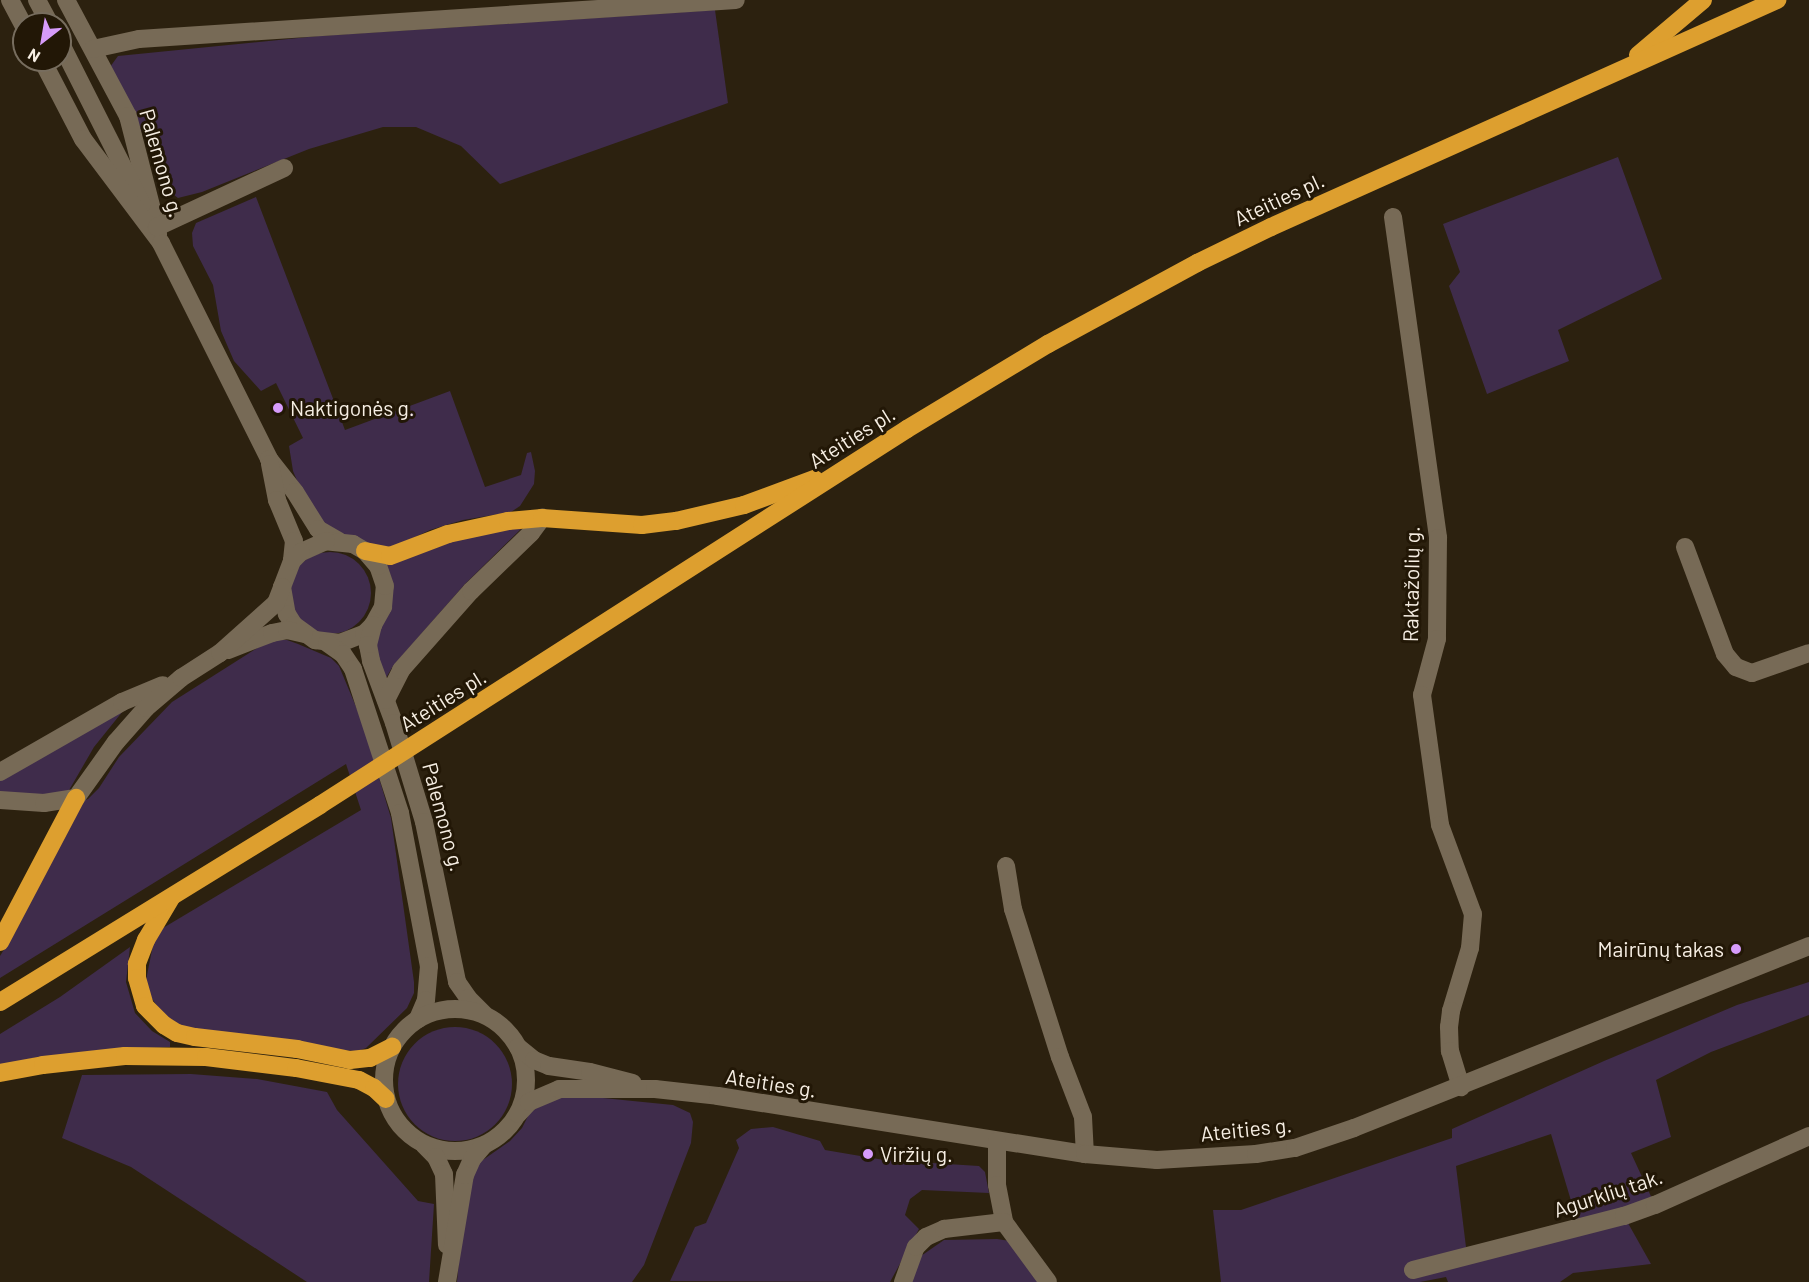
<!DOCTYPE html>
<html>
<head>
<meta charset="utf-8">
<style>
	body { margin:0 }
	#map { position:relative; width:1809px; height:1282px; overflow:hidden; background:#2c210f; font-family:Barlow,sans-serif }
	div>[style] { position:absolute }
	.green>* { inset:0; background:#3f2c4b }
	.round { border-radius:50% }
	.minor>* { height:18px; margin:-9px; padding:0 9px; transform-origin:9px; border-radius:9px; background:#776a56 }
	.minor>.ring { margin:-9px; padding:0; box-sizing:content-box; background:none; border:18px solid #776a56; border-radius:50% }
	.highway>* { height:18px; margin:-9px; padding:0 9px; transform-origin:9px; border-radius:9px; background:#dd9f2f }
	.dots>* { width:16px; height:16px; translate:-50% -50%; box-sizing:border-box; border:3px solid #221706; border-radius:50% }
	span { translate:-50% -50%; white-space:nowrap; text-align:center; line-height:1.15; -webkit-text-stroke:6px #221706; paint-order:stroke }
	.street-label { font-size:21px; color:#f6eee3 }
	.poi-label { font-size:21px; color:#f6eee3 }
	.left { translate:0 -50%; text-align:left }
	.right { translate:-100% -50%; text-align:right }
	.north { position:absolute; left:12px; top:12px; width:60px; height:60px; box-sizing:border-box; background:#221706; border:2px solid #776d5e; border-radius:50%; rotate:211deg; font-size:16px; font-weight:700; line-height:24px; text-align:center; color:#f6eee3 }
	.north::after { content:''; display:block; margin:auto; width:21px; height:27px; background:#d69bfa; clip-path:polygon(50% 0,100% 100%,50% 72%,0 100%) }
</style>
</head>
<body>
<div id="map">
	<div class="green">
		<i style="clip-path:polygon(715px 10px,728px 103px,500px 184px,461px 146px,416px 127px,383px 127px,309px 149px,202px 192px,178px 198px,166px 189px,150px 148px,110px 67px,118px 56px,318px 36px)"></i>
		<i style="clip-path:polygon(1618px 157px,1662px 279px,1558px 330px,1569px 361px,1487px 394px,1449px 286px,1460px 272px,1443px 224px)"></i>
		<i style="clip-path:polygon(256px 197px,345px 430px,450px 391px,485px 487px,521px 475px,527px 453px,531px 452px,535px 471px,534px 484px,520px 506px,511px 512px,463px 520px,430px 530px,392px 548px,378px 548px,326px 528px,312px 516px,293px 471px,289px 446px,303px 438px,276px 383px,261px 391px,234px 361px,221px 331px,213px 285px,193px 246px,192px 233px,196px 223px)"></i>
		<i style="clip-path:polygon(522px 528px,465px 584px,393px 666px,386px 678px,373px 652px,387px 564px,468px 533px)"></i>
		<i class="round" style="left:289px;top:552px;width:82px;height:82px"></i>
		<i style="clip-path:polygon(275px 640px,287px 640px,298px 644px,331px 658px,339px 666px,362px 721px,391px 818px,414px 982px,414px 993px,407px 1008px,366px 1048px,358px 1051px,331px 1050px,187px 1030px,162px 1013px,150px 996px,146px 980px,153px 945px,163px 928px,361px 810px,346px 764px,0 978px,0 956px,16px 930px,77px 803px,88px 799px,99px 788px,119px 757px,172px 702px,262px 645px)"></i>
		<i style="clip-path:polygon(123px 711px,94px 747px,68px 792px,52px 797px,0 792px,0 778px)"></i>
		<i style="clip-path:polygon(130px 947px,126px 982px,135px 1013px,152px 1031px,170px 1042px,170px 1047px,101px 1050px,33px 1058px,0 1066px,0 1034px,60px 997px)"></i>
		<i style="clip-path:polygon(evenodd,1809px 982px,1809px 1015px,1711px 1052px,1656px 1080px,1671px 1137px,1631px 1153px,1655px 1205px,1624px 1216px,1651px 1264px,1573px 1273px,1560px 1282px,1448px 1282px,1446px 1277px,1420px 1282px,1221px 1282px,1213px 1210px,1241px 1210px,1452px 1138px,1452px 1129px,1604px 1061px,1737px 1005px,1809px 982px,1551px 1134px,1575px 1214px,1568px 1230px,1458px 1259px,1466px 1247px,1456px 1166px,1551px 1134px)"></i>
		<i class="round" style="left:398px;top:1027px;width:114px;height:114px"></i>
		<i style="clip-path:polygon(191px 1074px,257px 1079px,327px 1092px,337px 1110px,418px 1201px,434px 1204px,429px 1282px,307px 1282px,131px 1167px,62px 1138px,82px 1075px)"></i>
		<i style="clip-path:polygon(583px 1096px,673px 1105px,690px 1113px,693px 1122px,691px 1143px,644px 1265px,632px 1282px,457px 1282px,466px 1184px,480px 1162px,510px 1141px,522px 1128px,529px 1114px,541px 1104px,560px 1097px)"></i>
		<i style="clip-path:polygon(773px 1127px,820px 1141px,825px 1150px,884px 1160px,979px 1166px,985px 1172px,989px 1193px,922px 1190px,910px 1199px,905px 1215px,919px 1229px,890px 1282px,670px 1281px,695px 1227px,706px 1223px,739px 1148px,736px 1140px,751px 1129px)"></i>
		<i style="clip-path:polygon(997px 1239px,1010px 1241px,1040px 1282px,905px 1282px,918px 1258px,944px 1240px)"></i>
	</div>
	<div class="minor">
		<i style="left:10px;top:0;width:30px;rotate:62deg"></i>
		<i style="left:37px;top:0;width:27px;rotate:62deg"></i>
		<i style="left:66px;top:0;width:132px;rotate:61.9deg"></i>
		<i style="left:128px;top:116px;width:121px;rotate:75.6deg"></i>
		<i style="left:60px;top:42px;width:182px;rotate:63.2deg"></i>
		<i style="left:93px;top:49px;width:47px;rotate:-12.3deg"></i>
		<i style="left:139px;top:39px;width:598px;rotate:-3.74deg"></i>
		<i style="left:42px;top:60px;width:89px;rotate:62.6deg"></i>
		<i style="left:83px;top:139px;width:130px;rotate:53.1deg"></i>
		<i style="left:161px;top:243px;width:241px;rotate:63.4deg"></i>
		<i style="left:269px;top:459px;width:42px;rotate:51.8deg"></i>
		<i style="left:295px;top:492px;width:44px;rotate:58.1deg"></i>
		<i style="left:318px;top:529px;width:24px;rotate:30deg"></i>
		<i style="left:1393px;top:217px;width:324px;rotate:82deg"></i>
		<i style="left:1438px;top:538px;width:101px;rotate:90.6deg"></i>
		<i style="left:1437px;top:639px;width:58px;rotate:105deg"></i>
		<i style="left:1422px;top:695px;width:131px;rotate:82.1deg"></i>
		<i style="left:1440px;top:825px;width:95px;rotate:69.7deg"></i>
		<i style="left:1473px;top:914px;width:34px;rotate:95deg"></i>
		<i style="left:1470px;top:948px;width:66px;rotate:106.8deg"></i>
		<i style="left:1451px;top:1011px;width:16px;rotate:97deg"></i>
		<i style="left:1449px;top:1027px;width:24px;rotate:88deg"></i>
		<i style="left:1450px;top:1051px;width:38px;rotate:73deg"></i>
		<i style="left:157px;top:227px;width:140px;rotate:-24.9deg"></i>
		<i style="left:270px;top:464px;width:37px;rotate:79deg"></i>
		<i style="left:277px;top:500px;width:44px;rotate:67.5deg"></i>
		<i style="left:294px;top:541px;width:20px;rotate:96deg"></i>
		<i style="left:292px;top:561px;width:28px;rotate:111deg"></i>
		<i style="left:282px;top:587px;width:27px;rotate:80deg"></i>
		<i style="left:287px;top:614px;width:13px;rotate:58deg"></i>
		<i style="left:294px;top:625px;width:26px;rotate:36deg"></i>
		<i style="left:315px;top:640px;width:25px;rotate:7deg"></i>
		<i style="left:340px;top:643px;width:26px;rotate:-21deg"></i>
		<i style="left:364px;top:634px;width:13px;rotate:-45deg"></i>
		<i style="left:373px;top:625px;width:21px;rotate:-61deg"></i>
		<i style="left:383px;top:607px;width:21px;rotate:-85deg"></i>
		<i style="left:385px;top:586px;width:21px;rotate:-109deg"></i>
		<i style="left:378px;top:566px;width:20px;rotate:-131deg"></i>
		<i style="left:365px;top:551px;width:14px;rotate:-150deg"></i>
		<i style="left:353px;top:544px;width:27px;rotate:-174deg"></i>
		<i style="left:326px;top:541px;width:27px;rotate:156deg"></i>
		<i style="left:301px;top:552px;width:13px;rotate:135deg"></i>
		<i style="left:1685px;top:547px;width:114px;rotate:69.5deg"></i>
		<i style="left:1725px;top:654px;width:17px;rotate:50deg"></i>
		<i style="left:1736px;top:667px;width:17px;rotate:21deg"></i>
		<i style="left:1752px;top:673px;width:60px;rotate:-19.3deg"></i>
		<i style="left:373px;top:625px;width:21px;rotate:104deg"></i>
		<i style="left:368px;top:645px;width:16px;rotate:79deg"></i>
		<i style="left:371px;top:661px;width:66px;rotate:69.6deg"></i>
		<i style="left:394px;top:723px;width:103px;rotate:73.1deg"></i>
		<i style="left:424px;top:822px;width:163px;rotate:78.3deg"></i>
		<i style="left:457px;top:982px;width:19px;rotate:55deg"></i>
		<i style="left:468px;top:998px;width:23px;rotate:45deg"></i>
		<i style="left:327px;top:643px;width:19px;rotate:35deg"></i>
		<i style="left:343px;top:654px;width:18px;rotate:56deg"></i>
		<i style="left:353px;top:669px;width:151px;rotate:71.9deg"></i>
		<i style="left:400px;top:813px;width:156px;rotate:79.3deg"></i>
		<i style="left:429px;top:966px;width:34px;rotate:95deg"></i>
		<i style="left:426px;top:1000px;width:21px;rotate:113deg"></i>
		<i style="left:228px;top:650px;width:47px;rotate:-21.1deg"></i>
		<i style="left:272px;top:633px;width:15px;rotate:-11deg"></i>
		<i style="left:287px;top:630px;width:17px;rotate:13deg"></i>
		<i style="left:386px;top:700px;width:34px;rotate:-63deg"></i>
		<i style="left:401px;top:670px;width:106px;rotate:-48.5deg"></i>
		<i style="left:471px;top:591px;width:83px;rotate:-44deg"></i>
		<i style="left:531px;top:533px;width:19px;rotate:-54deg"></i>
		<i style="left:0;top:772px;width:141px;rotate:-29.8deg"></i>
		<i style="left:122px;top:702px;width:44px;rotate:-22.5deg"></i>
		<i style="left:0;top:800px;width:44px;rotate:3.9deg"></i>
		<i style="left:44px;top:803px;width:32px;rotate:-9deg"></i>
		<i style="left:76px;top:798px;width:69px;rotate:-54.5deg"></i>
		<i style="left:116px;top:742px;width:45px;rotate:-48.6deg"></i>
		<i style="left:146px;top:708px;width:46px;rotate:-40.6deg"></i>
		<i style="left:181px;top:678px;width:46px;rotate:-32.7deg"></i>
		<i style="left:220px;top:653px;width:75px;rotate:-41.8deg"></i>
		<i style="left:276px;top:603px;width:17px;rotate:-69deg"></i>
		<i style="left:1006px;top:866px;width:44px;rotate:80.8deg"></i>
		<i style="left:1013px;top:909px;width:155px;rotate:72.4deg"></i>
		<i style="left:1060px;top:1057px;width:64px;rotate:69deg"></i>
		<i style="left:1083px;top:1117px;width:37px;rotate:87deg"></i>
		<i class="ring" style="left:384px;top:1009px;width:124px;height:124px"></i>
		<i style="left:518px;top:1047px;width:21px;rotate:39deg"></i>
		<i style="left:534px;top:1060px;width:16px;rotate:22deg"></i>
		<i style="left:549px;top:1066px;width:41px;rotate:8.3deg"></i>
		<i style="left:590px;top:1072px;width:44px;rotate:14.3deg"></i>
		<i style="left:518px;top:1114px;width:16px;rotate:-47deg"></i>
		<i style="left:529px;top:1102px;width:33px;rotate:-23deg"></i>
		<i style="left:559px;top:1089px;width:96px"></i>
		<i style="left:655px;top:1089px;width:63px;rotate:6.3deg"></i>
		<i style="left:718px;top:1096px;width:372px;rotate:9deg"></i>
		<i style="left:1085px;top:1154px;width:72px;rotate:4.8deg"></i>
		<i style="left:1157px;top:1160px;width:99px;rotate:-3.5deg"></i>
		<i style="left:1256px;top:1154px;width:39px;rotate:-9deg"></i>
		<i style="left:1295px;top:1148px;width:62px;rotate:-18.7deg"></i>
		<i style="left:1354px;top:1128px;width:490px;rotate:-21.8deg"></i>
		<i style="left:997px;top:1141px;width:44px;rotate:90deg"></i>
		<i style="left:997px;top:1185px;width:38px;rotate:79deg"></i>
		<i style="left:1004px;top:1222px;width:74px;rotate:53.7deg"></i>
		<i style="left:424px;top:1145px;width:17px;rotate:45deg"></i>
		<i style="left:436px;top:1157px;width:19px;rotate:65deg"></i>
		<i style="left:444px;top:1174px;width:71px;rotate:87.6deg"></i>
		<i style="left:1413px;top:1270px;width:218px;rotate:-14.4deg"></i>
		<i style="left:1624px;top:1216px;width:33px;rotate:-20deg"></i>
		<i style="left:1655px;top:1205px;width:169px;rotate:-24.1deg"></i>
		<i style="left:447px;top:1282px;width:109px;rotate:-80.5deg"></i>
		<i style="left:465px;top:1175px;width:17px;rotate:-66deg"></i>
		<i style="left:472px;top:1159px;width:18px;rotate:-49deg"></i>
		<i style="left:903px;top:1282px;width:37px;rotate:-70deg"></i>
		<i style="left:916px;top:1247px;width:14px;rotate:-45deg"></i>
		<i style="left:926px;top:1237px;width:20px;rotate:-24deg"></i>
		<i style="left:944px;top:1229px;width:60px;rotate:-6.7deg"></i>
	</div>
	<div class="highway">
		<i style="left:1638px;top:55px;width:85px;rotate:-40.2deg"></i>
		<i style="left:365px;top:551px;width:25px;rotate:11deg"></i>
		<i style="left:390px;top:556px;width:62px;rotate:-20.8deg"></i>
		<i style="left:448px;top:534px;width:61px;rotate:-12.2deg"></i>
		<i style="left:508px;top:521px;width:34px;rotate:-5deg"></i>
		<i style="left:542px;top:518px;width:100px;rotate:4deg"></i>
		<i style="left:642px;top:525px;width:34px;rotate:-7deg"></i>
		<i style="left:676px;top:521px;width:70px;rotate:-13.2deg"></i>
		<i style="left:744px;top:505px;width:75px;rotate:-20.4deg"></i>
		<i style="left:171px;top:898px;width:49px;rotate:120.8deg"></i>
		<i style="left:146px;top:940px;width:26px;rotate:111deg"></i>
		<i style="left:137px;top:964px;width:14px;rotate:90deg"></i>
		<i style="left:137px;top:978px;width:29px;rotate:74deg"></i>
		<i style="left:145px;top:1006px;width:27px;rotate:45deg"></i>
		<i style="left:164px;top:1025px;width:15px;rotate:32deg"></i>
		<i style="left:177px;top:1033px;width:18px;rotate:13deg"></i>
		<i style="left:195px;top:1037px;width:103px;rotate:6.7deg"></i>
		<i style="left:297px;top:1049px;width:54px;rotate:11.7deg"></i>
		<i style="left:350px;top:1060px;width:20px;rotate:-6deg"></i>
		<i style="left:370px;top:1058px;width:25px;rotate:-27deg"></i>
		<i style="left:0;top:942px;width:163px;rotate:-62.2deg"></i>
		<i style="left:0;top:1002px;width:376px;rotate:-31.6deg"></i>
		<i style="left:320px;top:805px;width:697px;rotate:-32.64deg"></i>
		<i style="left:907px;top:429px;width:165px;rotate:-31.1deg"></i>
		<i style="left:1048px;top:344px;width:170px;rotate:-28.5deg"></i>
		<i style="left:1197px;top:263px;width:82px;rotate:-25.9deg"></i>
		<i style="left:1271px;top:227px;width:555px;rotate:-24.16deg"></i>
		<i style="left:0;top:1073px;width:44px;rotate:-10.5deg"></i>
		<i style="left:43px;top:1065px;width:82px;rotate:-6.3deg"></i>
		<i style="left:125px;top:1056px;width:81px;rotate:0.7deg"></i>
		<i style="left:206px;top:1057px;width:91px;rotate:7deg"></i>
		<i style="left:296px;top:1068px;width:64px;rotate:10.8deg"></i>
		<i style="left:359px;top:1080px;width:17px;rotate:28deg"></i>
		<i style="left:374px;top:1088px;width:16px;rotate:43deg"></i>
	</div>
	<div class="dots">
		<i style="left:278px;top:408px;background:#d69bfa"></i>
		<i style="left:1736px;top:949px;background:#d69bfa"></i>
		<i style="left:868px;top:1154px;background:#d69bfa"></i>
	</div>
	<div class="street-label">
		<span style="left:162px;top:163px;rotate:74deg">Palemono g.</span>
		<span style="left:1279px;top:199px;rotate:-25deg">Ateities pl.</span>
		<span style="left:852px;top:437px;rotate:-32deg">Ateities pl.</span>
		<span style="left:1411px;top:584px;rotate:-89deg">Raktažolių g.</span>
		<span style="left:443px;top:700px;rotate:-32deg">Ateities pl.</span>
		<span style="left:444px;top:817px;rotate:75deg">Palemono g.</span>
		<span style="left:771px;top:1083px;rotate:9deg">Ateities g.</span>
		<span style="left:1246px;top:1129px;rotate:-6deg">Ateities g.</span>
		<span style="left:1608px;top:1193px;rotate:-18deg">Agurklių tak.</span>
	</div>
	<div class="poi-label">
		<span class="left" style="left:290px;top:408px">Naktigonės g.</span>
		<span class="right" style="left:1724px;top:949px">Mairūnų takas</span>
		<span class="left" style="left:880px;top:1154px">Viržių g.</span>
	</div>
	<div class="north">N</div>
</div>
</body>
</html>
